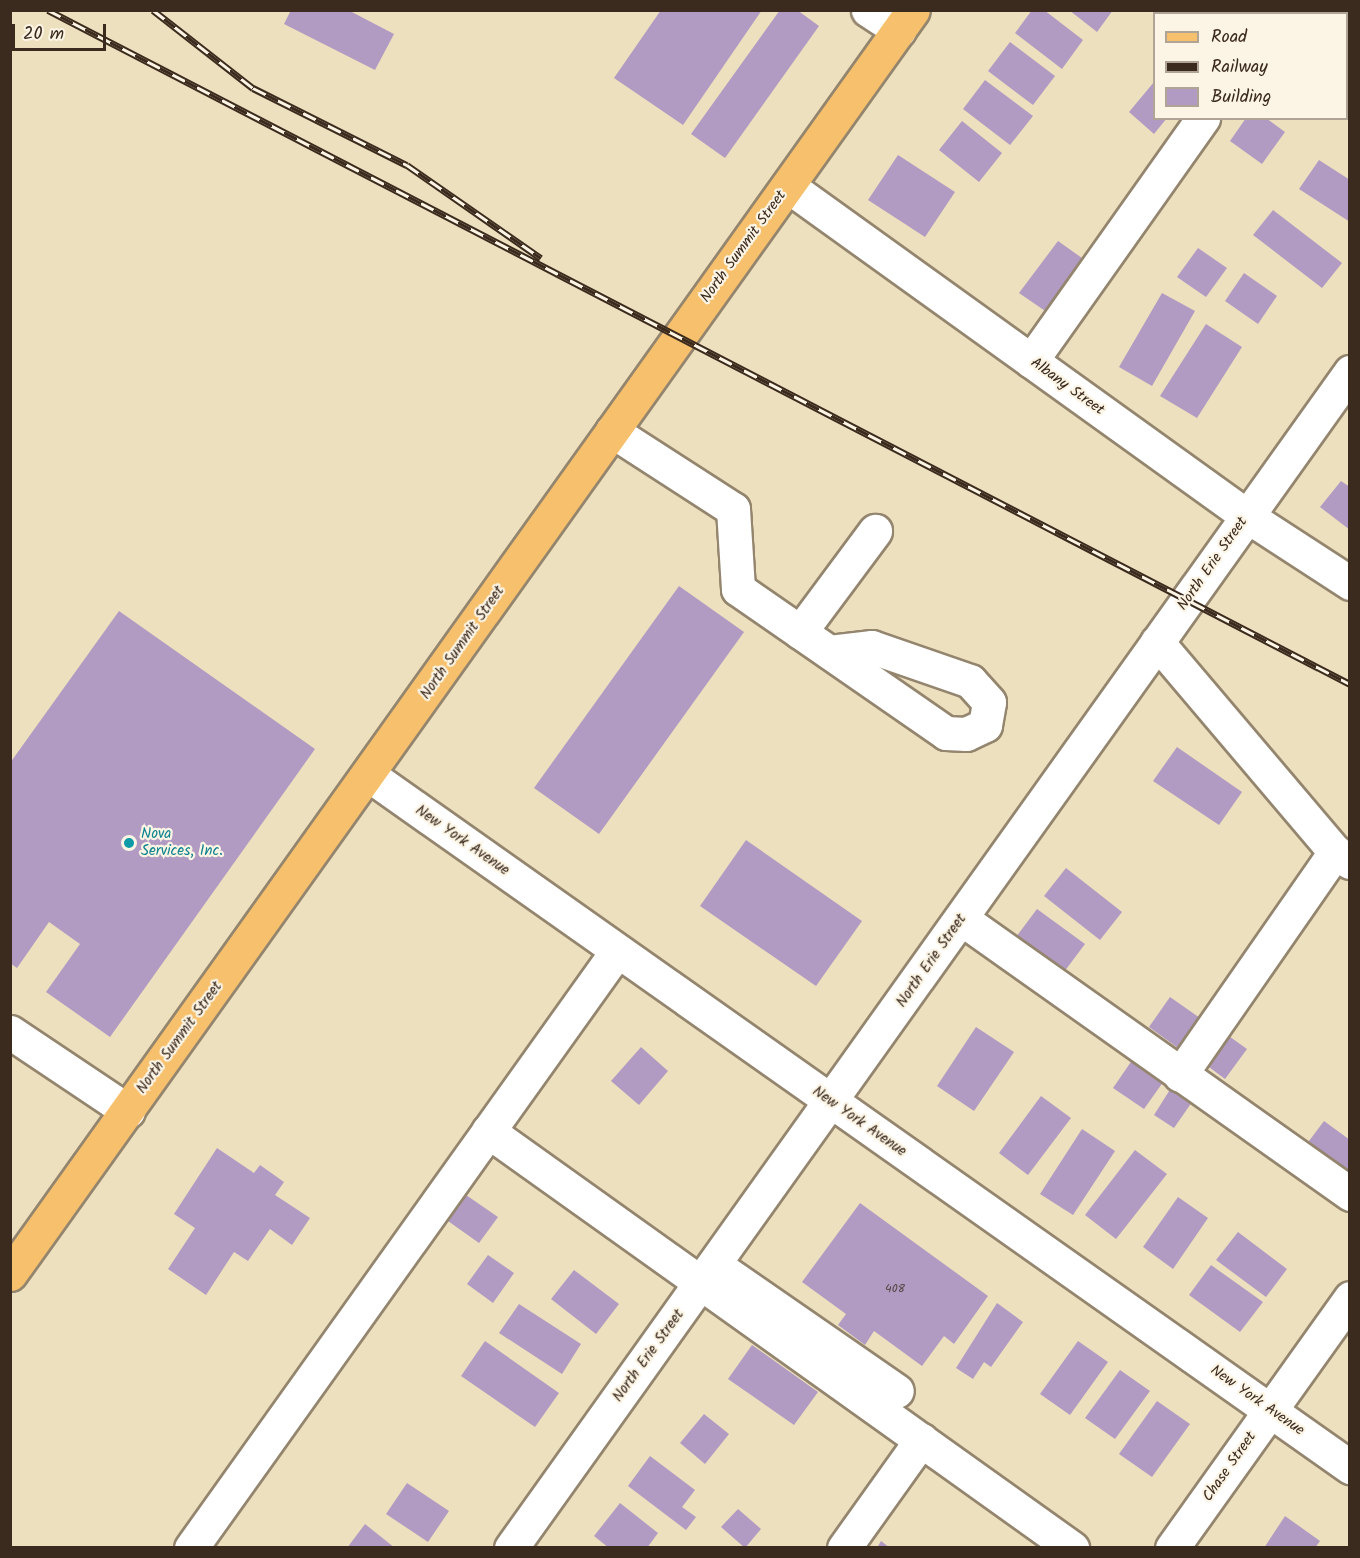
<!DOCTYPE html>
<html>
<head>
<meta charset="utf-8">
<style>
	body { margin:0 }
	#map { position:relative; width:1360px; height:1558px; overflow:hidden; background:#ede0be; font-family:Kalam,sans-serif }
	div>[style] { position:absolute }
	.building>* { inset:0; background:#b19bc2 }
	.roads { filter:drop-shadow(2px 0 #94856e) drop-shadow(-2px 0 #94856e) drop-shadow(0 2px #94856e) drop-shadow(0 -2px #94856e) }
	.minor>* { height:33px; margin:-16.5px; padding:0 16.5px; transform-origin:16.5px; border-radius:16.5px; background:#fff }
	.major>* { height:33px; margin:-16.5px; padding:0 16.5px; transform-origin:16.5px; border-radius:16.5px; background:#f7c06c }
	.rail>* { height:7px; margin-top:-3.5px; transform-origin:0; background:repeating-linear-gradient(90deg,#fcf5e5 0 14px,#3b2a1e 0 28px); box-sizing:border-box; border-block:2px solid #3b2a1e }
	.dots>* { width:16px; height:16px; translate:-50% -50%; box-sizing:border-box; border:3px solid #fcf5e5; border-radius:50% }
	span { translate:-50% -50%; white-space:nowrap; text-align:center; line-height:1.15; -webkit-text-stroke:4.5px #fcf5e5; paint-order:stroke }
	.number-label { font-size:12px; color:#584647 }
	.number-label span { -webkit-text-stroke-width:0 }
	.street-label { font-size:15px; color:#3b2a1e }
	.culture-label { font-size:15px; color:#0d838f }
	.left { translate:0 -50%; text-align:left }
	.frame { position:absolute; inset:0; border:12px solid #3b2a1e; pointer-events:none }
	.legend { position:absolute; left:1153px; top:12px; width:195px; height:108px; box-sizing:border-box; background:#fcf5e5; border:2px solid #afa495; margin:0; padding:8px 10px; list-style:none; font-size:18px; color:#3b2a1e }
	.legend li { display:flex; align-items:center; gap:12px; height:30px }
	.legend b { width:30px; border:2px solid #afa495 }
	.scale { position:absolute; left:12px; top:24px; width:94px; height:27px; box-sizing:border-box; border:3px solid #3b2a1e; border-top:0; padding-left:8px; font-size:18px; line-height:21px; white-space:nowrap; color:#3b2a1e; -webkit-text-stroke:4px #fcf5e5; paint-order:stroke }
</style>
</head>
<body>
<div id="map">
	<div class="building">
		<i style="clip-path:polygon(291px 10px,348px 10px,394px 34px,375px 70px,284px 24px)"></i>
		<i style="clip-path:polygon(661px 10px,762px 10px,683px 125px,614px 78px)"></i>
		<i style="clip-path:polygon(780px 10px,797px 10px,819px 26px,725px 158px,691px 134px)"></i>
		<i style="clip-path:polygon(1032px 10px,1044px 10px,1083px 40px,1062px 69px,1015px 33px)"></i>
		<i style="clip-path:polygon(1069px 10px,1113px 10px,1097px 32px)"></i>
		<i style="clip-path:polygon(1204px 10px,1221px 10px,1226px 14px,1202px 14px)"></i>
		<i style="clip-path:polygon(1238px 10px,1264px 10px,1262px 14px)"></i>
		<i style="clip-path:polygon(1010px 42px,1055px 76px,1033px 105px,988px 71px)"></i>
		<i style="clip-path:polygon(985px 80px,1033px 116px,1010px 145px,963px 109px)"></i>
		<i style="clip-path:polygon(1154px 82px,1154px 118px,1167px 118px,1154px 134px,1129px 112px)"></i>
		<i style="clip-path:polygon(1246px 118px,1266px 118px,1285px 132px,1262px 164px,1230px 141px)"></i>
		<i style="clip-path:polygon(962px 121px,1002px 153px,979px 182px,939px 150px)"></i>
		<i style="clip-path:polygon(898px 155px,955px 192px,925px 237px,868px 200px)"></i>
		<i style="clip-path:polygon(1319px 160px,1350px 180px,1350px 222px,1299px 189px)"></i>
		<i style="clip-path:polygon(1273px 210px,1342px 263px,1322px 288px,1253px 235px)"></i>
		<i style="clip-path:polygon(1058px 241px,1089px 263px,1051px 315px,1019px 293px)"></i>
		<i style="clip-path:polygon(1198px 248px,1227px 268px,1206px 297px,1177px 277px)"></i>
		<i style="clip-path:polygon(1244px 273px,1277px 296px,1258px 324px,1225px 301px)"></i>
		<i style="clip-path:polygon(1162px 293px,1195px 311px,1152px 386px,1119px 367px)"></i>
		<i style="clip-path:polygon(1206px 324px,1242px 347px,1197px 418px,1160px 396px)"></i>
		<i style="clip-path:polygon(1341px 481px,1350px 487px,1350px 530px,1320px 507px)"></i>
		<i style="clip-path:polygon(679px 586px,744px 632px,599px 834px,534px 788px)"></i>
		<i style="clip-path:polygon(119px 611px,315px 749px,110px 1037px,46px 992px,80px 944px,49px 922px,17px 968px,10px 963px,10px 763px)"></i>
		<i style="clip-path:polygon(1177px 747px,1242px 792px,1219px 825px,1153px 781px)"></i>
		<i style="clip-path:polygon(746px 840px,862px 921px,816px 986px,700px 906px)"></i>
		<i style="clip-path:polygon(1066px 868px,1122px 912px,1100px 940px,1044px 896px)"></i>
		<i style="clip-path:polygon(1037px 909px,1085px 944px,1061px 976px,1013px 941px)"></i>
		<i style="clip-path:polygon(1170px 997px,1200px 1018px,1178px 1048px,1149px 1027px)"></i>
		<i style="clip-path:polygon(976px 1027px,1014px 1052px,974px 1111px,937px 1086px)"></i>
		<i style="clip-path:polygon(1226px 1034px,1247px 1049px,1225px 1079px,1205px 1064px)"></i>
		<i style="clip-path:polygon(641px 1047px,668px 1071px,639px 1105px,611px 1081px)"></i>
		<i style="clip-path:polygon(1135px 1056px,1166px 1078px,1144px 1109px,1113px 1088px)"></i>
		<i style="clip-path:polygon(1171px 1088px,1192px 1102px,1174px 1128px,1154px 1115px)"></i>
		<i style="clip-path:polygon(1041px 1096px,1071px 1118px,1028px 1175px,999px 1153px)"></i>
		<i style="clip-path:polygon(1324px 1121px,1350px 1140px,1350px 1182px,1303px 1149px)"></i>
		<i style="clip-path:polygon(1082px 1129px,1115px 1151px,1073px 1215px,1040px 1194px)"></i>
		<i style="clip-path:polygon(217px 1148px,254px 1173px,260px 1165px,284px 1182px,275px 1195px,310px 1218px,292px 1245px,270px 1229px,248px 1261px,234px 1252px,206px 1295px,168px 1269px,195px 1228px,174px 1214px)"></i>
		<i style="clip-path:polygon(1135px 1150px,1167px 1174px,1116px 1239px,1085px 1215px)"></i>
		<i style="clip-path:polygon(466px 1195px,498px 1217px,479px 1243px,448px 1221px)"></i>
		<i style="clip-path:polygon(1178px 1197px,1208px 1218px,1173px 1269px,1143px 1247px)"></i>
		<i style="clip-path:polygon(860px 1203px,988px 1296px,954px 1344px,944px 1336px,922px 1366px,874px 1331px,865px 1345px,838px 1325px,846px 1314px,802px 1282px)"></i>
		<i style="clip-path:polygon(1238px 1232px,1287px 1269px,1266px 1297px,1216px 1260px)"></i>
		<i style="clip-path:polygon(488px 1255px,514px 1273px,493px 1303px,467px 1284px)"></i>
		<i style="clip-path:polygon(1211px 1265px,1263px 1302px,1240px 1332px,1189px 1295px)"></i>
		<i style="clip-path:polygon(574px 1270px,619px 1304px,596px 1334px,551px 1299px)"></i>
		<i style="clip-path:polygon(997px 1303px,1023px 1322px,991px 1367px,984px 1362px,973px 1379px,956px 1368px)"></i>
		<i style="clip-path:polygon(519px 1304px,581px 1344px,562px 1374px,499px 1333px)"></i>
		<i style="clip-path:polygon(485px 1341px,559px 1393px,535px 1427px,461px 1376px)"></i>
		<i style="clip-path:polygon(1078px 1341px,1108px 1362px,1070px 1415px,1040px 1394px)"></i>
		<i style="clip-path:polygon(752px 1345px,818px 1392px,794px 1425px,728px 1379px)"></i>
		<i style="clip-path:polygon(1120px 1370px,1150px 1391px,1115px 1439px,1085px 1418px)"></i>
		<i style="clip-path:polygon(1157px 1401px,1190px 1424px,1152px 1477px,1119px 1454px)"></i>
		<i style="clip-path:polygon(704px 1414px,729px 1434px,705px 1464px,680px 1443px)"></i>
		<i style="clip-path:polygon(650px 1456px,695px 1490px,682px 1507px,696px 1517px,686px 1530px,628px 1486px)"></i>
		<i style="clip-path:polygon(407px 1483px,449px 1511px,428px 1542px,386px 1514px)"></i>
		<i style="clip-path:polygon(620px 1503px,658px 1533px,647px 1548px,609px 1548px,594px 1536px)"></i>
		<i style="clip-path:polygon(738px 1509px,761px 1529px,745px 1548px,721px 1527px)"></i>
		<i style="clip-path:polygon(1285px 1516px,1320px 1541px,1315px 1548px,1264px 1548px)"></i>
		<i style="clip-path:polygon(365px 1524px,395px 1548px,347px 1548px)"></i>
		<i style="clip-path:polygon(881px 1541px,890px 1548px,877px 1548px)"></i>
	</div>
	<div class="roads">
		<div class="minor">
			<i style="left:868px;top:10px;width:37px;rotate:33deg"></i>
			<i style="left:1286px;top:10px;width:6px;rotate:39deg"></i>
			<i style="left:1346px;top:50px;width:4px;rotate:27deg"></i>
			<i style="left:788px;top:186px;width:565px;rotate:35.71deg"></i>
			<i style="left:1247px;top:516px;width:123px;rotate:33deg"></i>
			<i style="left:1031px;top:361px;width:298px;rotate:-54.7deg"></i>
			<i style="left:612px;top:431px;width:144px;rotate:32.8deg"></i>
			<i style="left:733px;top:509px;width:80px;rotate:86.4deg"></i>
			<i style="left:738px;top:589px;width:253px;rotate:34.7deg"></i>
			<i style="left:946px;top:733px;width:20px;rotate:3deg"></i>
			<i style="left:966px;top:734px;width:21px;rotate:-25deg"></i>
			<i style="left:985px;top:725px;width:23px;rotate:-80deg"></i>
			<i style="left:989px;top:702px;width:28px;rotate:-132deg"></i>
			<i style="left:970px;top:681px;width:104px;rotate:-160.9deg"></i>
			<i style="left:872px;top:647px;width:43px;rotate:173.4deg"></i>
			<i style="left:800px;top:632px;width:126px;rotate:-53.4deg"></i>
			<i style="left:1157px;top:642px;width:275px;rotate:49.7deg"></i>
			<i style="left:369px;top:775px;width:1201px;rotate:35.2deg"></i>
			<i style="left:962px;top:919px;width:476px;rotate:35.3deg"></i>
			<i style="left:10px;top:1032px;width:142px;rotate:33.8deg"></i>
			<i style="left:1180px;top:1075px;width:272px;rotate:-55.2deg"></i>
			<i style="left:1335px;top:852px;width:18px;rotate:34deg"></i>
			<i style="left:488px;top:1131px;width:718px;rotate:35.53deg"></i>
			<i style="left:715px;top:1265px;width:221px;rotate:34.7deg"></i>
			<i style="left:191px;top:1548px;width:733px;rotate:-54.49deg"></i>
			<i style="left:511px;top:1548px;width:1445px;rotate:-54.49deg"></i>
			<i style="left:844px;top:1548px;width:133px;rotate:-54.5deg"></i>
			<i style="left:1172px;top:1548px;width:307px;rotate:-54.5deg"></i>
		</div>
		<div class="major">
			<i style="left:10px;top:1274px;width:1553px;rotate:-54.46deg"></i>
		</div>
	</div>
	<div class="rail">
		<i style="left:48px;top:10px;width:1466px;rotate:27.37deg"></i>
		<i style="left:153px;top:10px;width:127px;rotate:38deg"></i>
		<i style="left:253px;top:88px;width:172px;rotate:26.6deg"></i>
		<i style="left:407px;top:165px;width:163px;rotate:34.8deg"></i>
	</div>
	<div class="dots">
		<i style="left:129px;top:843px;background:#0f9aa8"></i>
	</div>
	<div class="number-label">
		<span style="left:895px;top:1289px">408</span>
	</div>
	<div class="street-label">
		<span style="left:744px;top:247px;rotate:-54deg">North Summit Street</span>
		<span style="left:1067px;top:387px;rotate:36deg">Albany Street</span>
		<span style="left:1213px;top:564px;rotate:-55deg">North Erie Street</span>
		<span style="left:463px;top:643px;rotate:-55deg">North Summit Street</span>
		<span style="left:462px;top:841px;rotate:35deg">New York Avenue</span>
		<span style="left:932px;top:961px;rotate:-55deg">North Erie Street</span>
		<span style="left:180px;top:1038px;rotate:-54deg">North Summit Street</span>
		<span style="left:859px;top:1122px;rotate:35deg">New York Avenue</span>
		<span style="left:649px;top:1356px;rotate:-54deg">North Erie Street</span>
		<span style="left:1257px;top:1401px;rotate:35deg">New York Avenue</span>
		<span style="left:1230px;top:1467px;rotate:-55deg">Chase Street</span>
	</div>
	<div class="culture-label">
		<span class="left" style="left:141px;top:843px">Nova<br>Services, Inc.</span>
	</div>
	<div class="frame"></div>
	<ul class="legend">
	<li><b style="height:8px;background:#f7c06c"></b>Road</li>
	<li><b style="height:8px;background:#3b2a1e"></b>Railway</li>
	<li><b style="height:16px;background:#b19bc2"></b>Building</li>
	</ul>
	<div class="scale">20 m</div>
</div>
</body>
</html>
